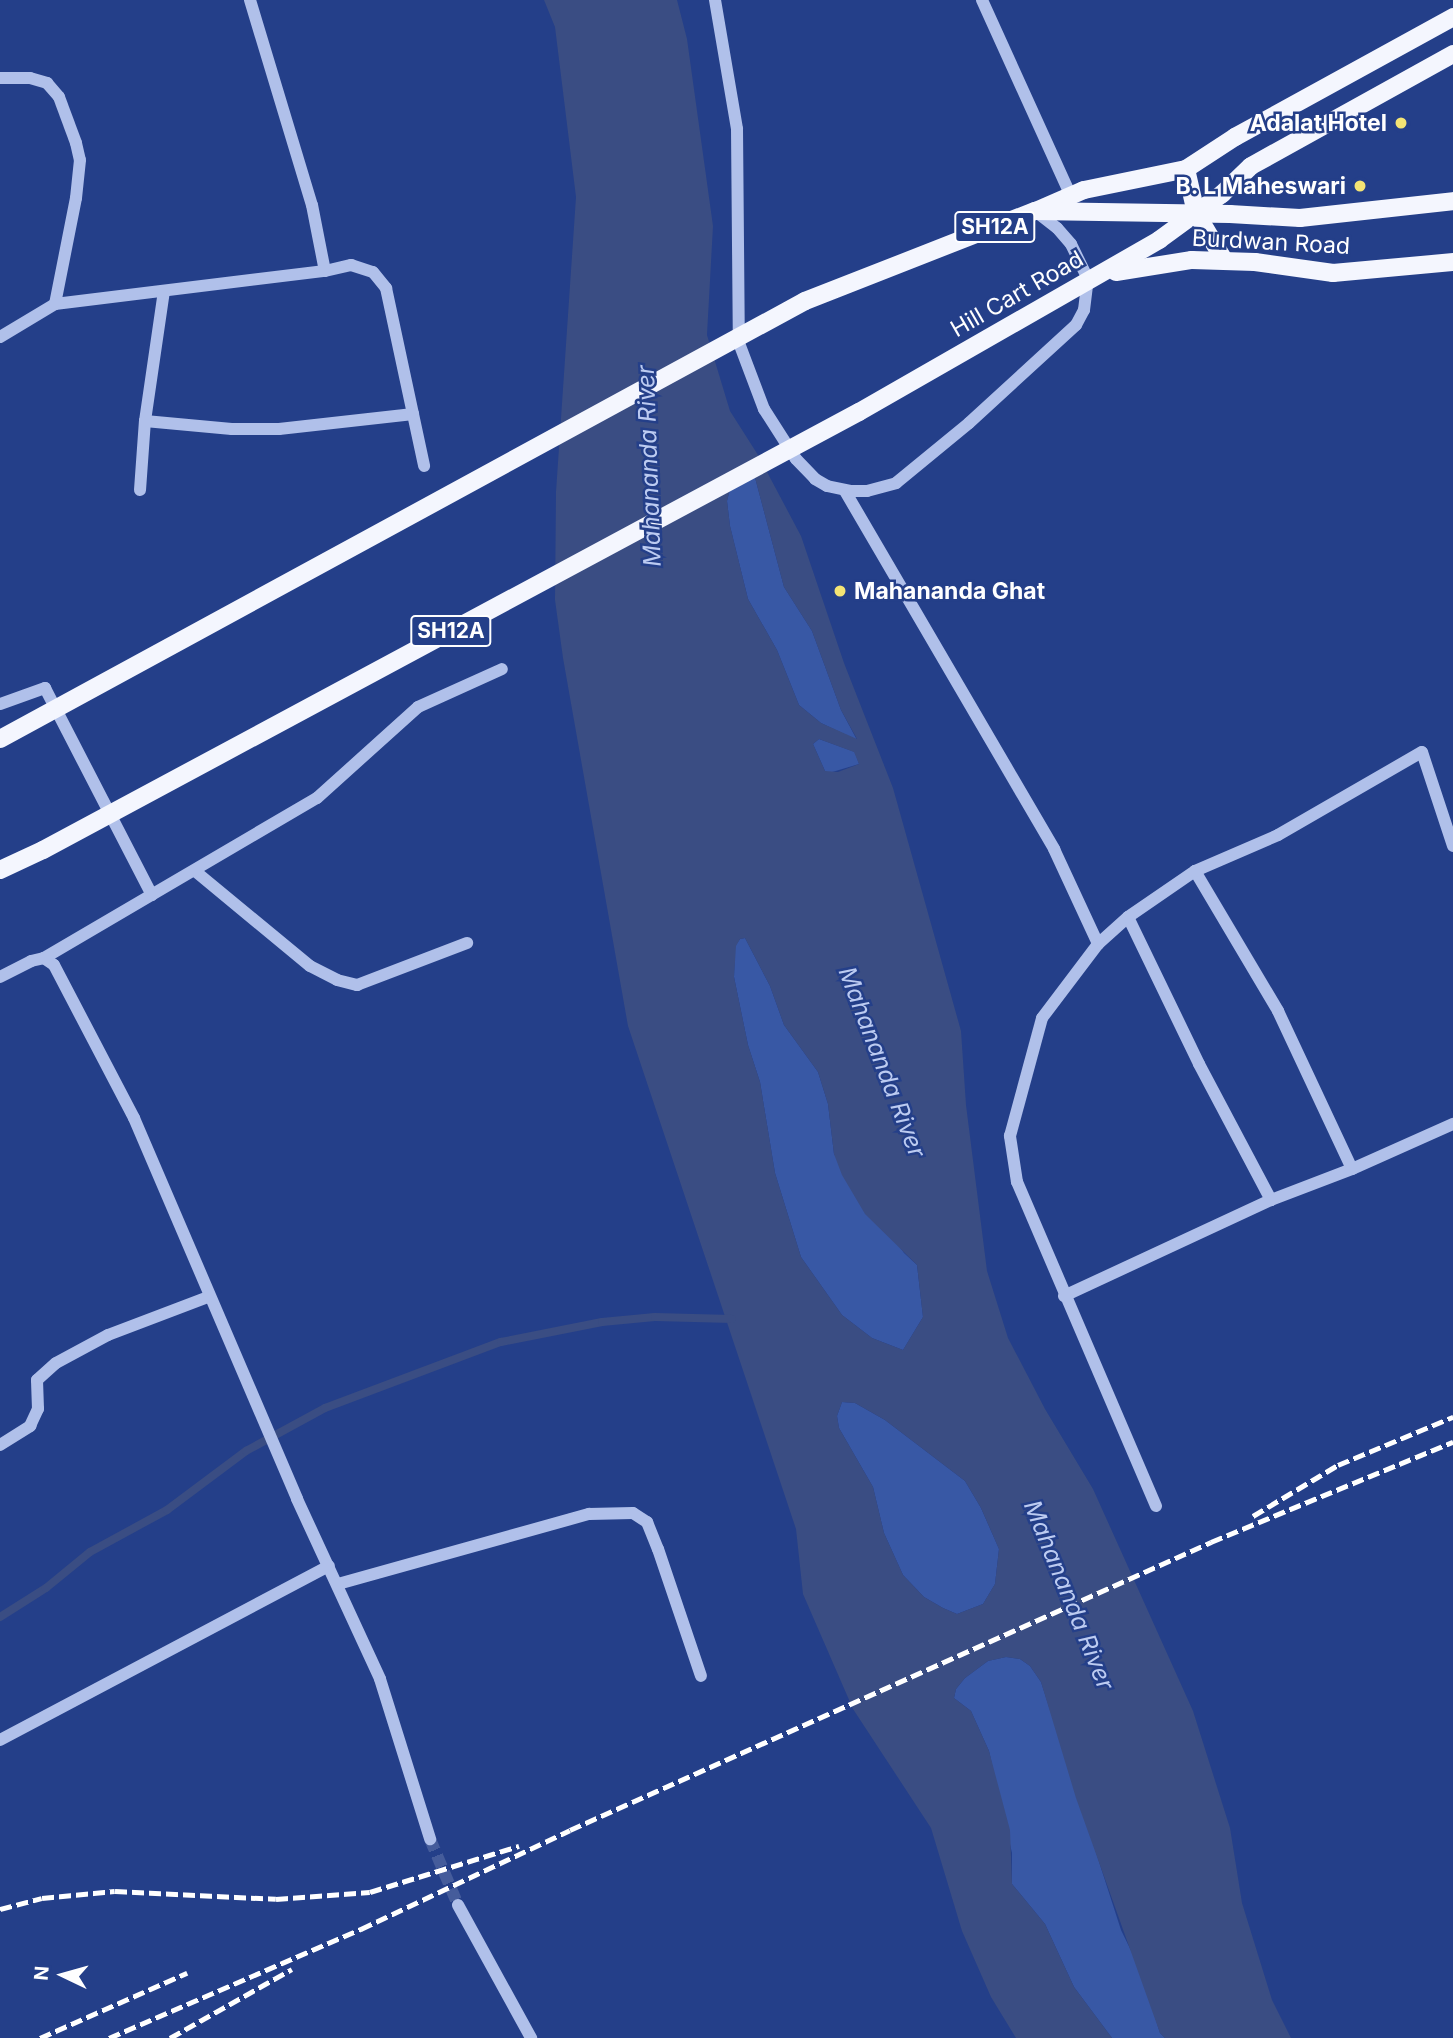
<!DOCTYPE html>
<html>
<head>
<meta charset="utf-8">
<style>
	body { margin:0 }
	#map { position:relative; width:1453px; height:2038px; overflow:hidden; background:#243f89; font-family:Inter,sans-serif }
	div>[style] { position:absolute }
	.green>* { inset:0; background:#3858a5 }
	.water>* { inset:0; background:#3a4d83 }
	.stream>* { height:8px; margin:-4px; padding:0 4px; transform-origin:4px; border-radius:4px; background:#3a4d83 }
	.minor-tunnel>* { height:12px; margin-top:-6px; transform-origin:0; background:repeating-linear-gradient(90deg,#455c9b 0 12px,transparent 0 18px) }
	.minor>* { height:12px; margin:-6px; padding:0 6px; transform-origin:6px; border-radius:6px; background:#b0c0ea }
	.major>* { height:18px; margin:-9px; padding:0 9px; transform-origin:9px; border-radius:9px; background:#f4f6fe }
	.rail>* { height:5px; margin-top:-2.5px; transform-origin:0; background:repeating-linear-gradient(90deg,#fff 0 12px,transparent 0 17px) }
	.major-bridge>* { height:18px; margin:-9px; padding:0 9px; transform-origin:9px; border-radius:9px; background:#f4f6fe }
	.dots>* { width:19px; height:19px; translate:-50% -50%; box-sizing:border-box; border:4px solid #243f89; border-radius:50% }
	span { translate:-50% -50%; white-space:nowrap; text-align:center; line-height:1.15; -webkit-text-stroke:5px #243f89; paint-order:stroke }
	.shield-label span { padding:2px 5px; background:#243f89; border:2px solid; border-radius:5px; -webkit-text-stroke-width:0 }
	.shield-label { font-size:21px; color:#fff; font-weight:700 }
	.poi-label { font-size:23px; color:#fff; font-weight:700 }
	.right { translate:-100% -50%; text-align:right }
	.left { translate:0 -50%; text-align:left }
	.street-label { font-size:23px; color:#fff }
	.water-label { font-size:24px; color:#bccbf1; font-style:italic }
	.north { position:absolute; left:28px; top:1940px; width:70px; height:70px; -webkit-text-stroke:5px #243f89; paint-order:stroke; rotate:275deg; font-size:19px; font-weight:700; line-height:28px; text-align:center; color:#fff }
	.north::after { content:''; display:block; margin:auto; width:24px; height:32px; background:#fff; clip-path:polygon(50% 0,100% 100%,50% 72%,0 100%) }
</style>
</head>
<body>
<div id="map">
	<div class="green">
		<i style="clip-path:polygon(753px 470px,784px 587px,812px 631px,841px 710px,857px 740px,821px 723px,799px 705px,777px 650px,748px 599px,730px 526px,727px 501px,734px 473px)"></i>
		<i style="clip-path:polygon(819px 739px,855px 752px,859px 764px,829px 773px,825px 771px,813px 744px)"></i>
		<i style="clip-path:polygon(745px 938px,770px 986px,784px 1025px,818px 1072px,828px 1104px,834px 1154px,904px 1253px,917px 1265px,923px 1317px,903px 1350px,872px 1338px,842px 1315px,801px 1257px,775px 1173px,760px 1082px,748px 1045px,734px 977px,735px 946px,740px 939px)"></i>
		<i style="clip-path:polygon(842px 1402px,855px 1403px,885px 1420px,965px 1481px,981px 1508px,999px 1549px,995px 1584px,983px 1604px,957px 1614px,943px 1608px,924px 1597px,903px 1575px,884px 1533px,873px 1487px,839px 1428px,837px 1416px)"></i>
		<i style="clip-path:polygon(1006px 1657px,1020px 1659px,1030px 1666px,1041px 1682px,1121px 1930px,1139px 1967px,1160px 2033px,1165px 2038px,1112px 2038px,1074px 1987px,1045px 1924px,1012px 1884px,1012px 1853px,989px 1751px,971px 1711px,954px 1698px,956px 1689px,965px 1678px,988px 1661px)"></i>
	</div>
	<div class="water">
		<i style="clip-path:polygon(evenodd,544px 0,677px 0,687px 39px,713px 226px,707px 335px,730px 411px,758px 455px,801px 536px,844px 663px,893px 788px,961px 1031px,966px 1105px,987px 1271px,1008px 1338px,1045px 1409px,1093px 1489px,1193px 1711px,1230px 1828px,1242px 1903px,1272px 2000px,1291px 2038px,1165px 2038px,1160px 2033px,1076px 1798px,1041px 1682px,1030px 1666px,1020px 1659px,1006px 1657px,988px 1661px,965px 1678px,956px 1689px,954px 1698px,971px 1711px,989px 1751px,1010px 1830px,1012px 1884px,1045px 1924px,1074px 1987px,1112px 2038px,1016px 2038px,991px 1997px,962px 1931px,931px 1828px,853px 1709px,803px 1594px,796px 1529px,628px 1026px,563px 658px,555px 600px,556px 492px,576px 197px,555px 27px,544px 0,753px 470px,784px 587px,812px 631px,841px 710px,857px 739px,821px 723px,799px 705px,777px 650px,748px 599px,730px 526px,727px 501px,734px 473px,753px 470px,544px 0,819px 739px,854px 752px,859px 764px,838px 772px,825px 771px,813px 744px,819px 739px,544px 0,745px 938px,770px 986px,784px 1025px,818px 1072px,828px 1104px,834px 1154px,842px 1175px,865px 1214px,917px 1265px,923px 1317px,903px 1350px,872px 1338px,842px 1315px,801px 1257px,775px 1173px,760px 1082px,748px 1045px,734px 977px,736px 946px,740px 939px,745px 938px,544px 0,842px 1402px,855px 1403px,885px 1420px,965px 1481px,981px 1508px,999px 1549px,995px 1584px,983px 1604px,957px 1614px,943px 1608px,924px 1597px,903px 1575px,884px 1533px,873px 1487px,839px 1428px,837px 1416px,842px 1402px)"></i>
	</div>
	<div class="stream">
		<i style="left:0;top:1617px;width:54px;rotate:-32.2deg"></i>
		<i style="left:46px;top:1588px;width:57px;rotate:-39.3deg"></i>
		<i style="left:90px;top:1552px;width:88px;rotate:-28.6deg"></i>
		<i style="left:167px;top:1510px;width:99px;rotate:-36.8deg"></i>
		<i style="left:246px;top:1451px;width:90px;rotate:-28.6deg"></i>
		<i style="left:325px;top:1408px;width:188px;rotate:-20.6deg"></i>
		<i style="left:501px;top:1342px;width:103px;rotate:-11.2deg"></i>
		<i style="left:602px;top:1322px;width:53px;rotate:-5.4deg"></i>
		<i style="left:655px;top:1317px;width:77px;rotate:1.5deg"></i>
	</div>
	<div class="minor-tunnel">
		<i style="left:430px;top:1839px;width:72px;rotate:67deg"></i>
	</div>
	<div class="minor">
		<i style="left:250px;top:0;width:214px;rotate:73.2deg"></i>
		<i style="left:312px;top:205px;width:67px;rotate:78.9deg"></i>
		<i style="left:715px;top:0;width:131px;rotate:80.3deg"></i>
		<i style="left:737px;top:129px;width:214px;rotate:89.5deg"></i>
		<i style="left:739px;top:343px;width:71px;rotate:69.3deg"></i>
		<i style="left:764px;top:409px;width:59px;rotate:57.4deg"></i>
		<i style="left:796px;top:459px;width:28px;rotate:46deg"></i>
		<i style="left:815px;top:479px;width:14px;rotate:30deg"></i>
		<i style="left:827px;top:486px;width:25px;rotate:12deg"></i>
		<i style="left:851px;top:491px;width:16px"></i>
		<i style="left:867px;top:491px;width:30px;rotate:-15deg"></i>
		<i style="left:896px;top:483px;width:94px;rotate:-39.4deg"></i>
		<i style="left:969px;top:423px;width:145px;rotate:-42.5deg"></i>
		<i style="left:1076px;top:325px;width:17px;rotate:-62deg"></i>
		<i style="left:1084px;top:310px;width:31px;rotate:-83deg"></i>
		<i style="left:1088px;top:279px;width:39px;rotate:-116deg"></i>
		<i style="left:1071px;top:244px;width:21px;rotate:-131deg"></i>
		<i style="left:1057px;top:228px;width:28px;rotate:-142deg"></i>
		<i style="left:982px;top:0;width:215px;rotate:65.6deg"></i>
		<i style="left:0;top:78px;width:30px"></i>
		<i style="left:30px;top:78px;width:18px;rotate:16deg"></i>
		<i style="left:47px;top:83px;width:18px;rotate:49deg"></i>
		<i style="left:59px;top:97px;width:49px;rotate:69.7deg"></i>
		<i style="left:76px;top:143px;width:17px;rotate:77deg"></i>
		<i style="left:80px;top:160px;width:38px;rotate:96deg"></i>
		<i style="left:76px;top:198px;width:108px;rotate:101.2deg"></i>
		<i style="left:0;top:337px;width:64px;rotate:-31deg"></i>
		<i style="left:55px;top:304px;width:272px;rotate:-7deg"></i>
		<i style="left:325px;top:271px;width:27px;rotate:-13deg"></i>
		<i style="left:351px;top:265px;width:23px;rotate:18deg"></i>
		<i style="left:373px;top:272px;width:21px;rotate:51deg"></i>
		<i style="left:386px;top:288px;width:182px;rotate:77.9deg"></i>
		<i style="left:145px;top:421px;width:87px;rotate:5.3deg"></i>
		<i style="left:232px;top:429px;width:47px"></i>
		<i style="left:279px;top:429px;width:135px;rotate:-6.4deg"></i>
		<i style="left:140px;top:490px;width:69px;rotate:-85.9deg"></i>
		<i style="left:145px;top:421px;width:131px;rotate:-81.7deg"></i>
		<i style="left:845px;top:491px;width:415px;rotate:59.7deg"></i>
		<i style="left:1054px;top:849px;width:105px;rotate:65.1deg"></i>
		<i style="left:0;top:704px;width:48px;rotate:-19.6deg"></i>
		<i style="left:45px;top:688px;width:233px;rotate:62.7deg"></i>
		<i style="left:195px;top:871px;width:149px;rotate:39.6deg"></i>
		<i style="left:310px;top:966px;width:30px;rotate:27deg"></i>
		<i style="left:337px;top:980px;width:21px;rotate:14deg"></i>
		<i style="left:357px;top:985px;width:118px;rotate:-20.9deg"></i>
		<i style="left:1195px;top:871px;width:163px;rotate:59.3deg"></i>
		<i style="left:1278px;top:1011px;width:174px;rotate:64.9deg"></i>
		<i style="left:1128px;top:917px;width:163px;rotate:64.2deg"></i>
		<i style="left:1199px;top:1064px;width:154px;rotate:62.1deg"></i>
		<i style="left:44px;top:958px;width:316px;rotate:-30.4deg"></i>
		<i style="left:317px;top:798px;width:136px;rotate:-42deg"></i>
		<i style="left:418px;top:707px;width:92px;rotate:-24.3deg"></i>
		<i style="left:0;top:977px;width:35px;rotate:-27deg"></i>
		<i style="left:31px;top:961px;width:13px;rotate:-13deg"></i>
		<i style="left:44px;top:958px;width:12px;rotate:35deg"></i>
		<i style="left:54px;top:965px;width:173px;rotate:62.4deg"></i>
		<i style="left:134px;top:1118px;width:414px;rotate:66.8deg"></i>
		<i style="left:297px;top:1499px;width:198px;rotate:65.2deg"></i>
		<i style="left:380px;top:1679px;width:168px;rotate:72.6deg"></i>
		<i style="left:1064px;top:1296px;width:228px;rotate:-24.9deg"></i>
		<i style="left:1271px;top:1200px;width:87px;rotate:-20.9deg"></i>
		<i style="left:1352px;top:1169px;width:111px;rotate:-24deg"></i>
		<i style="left:0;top:1445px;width:36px;rotate:-32deg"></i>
		<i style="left:30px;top:1426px;width:19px;rotate:-65deg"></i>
		<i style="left:38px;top:1409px;width:29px;rotate:-92deg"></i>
		<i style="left:37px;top:1380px;width:25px;rotate:-42deg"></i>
		<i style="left:56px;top:1363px;width:59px;rotate:-28.3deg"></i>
		<i style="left:108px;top:1335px;width:107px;rotate:-20.8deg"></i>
		<i style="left:1156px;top:1506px;width:353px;rotate:-113.2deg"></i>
		<i style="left:1017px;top:1182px;width:47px;rotate:-98.7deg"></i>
		<i style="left:1010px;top:1136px;width:122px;rotate:-74.8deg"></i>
		<i style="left:1042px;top:1018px;width:93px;rotate:-52.9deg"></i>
		<i style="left:1098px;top:944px;width:40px;rotate:-42deg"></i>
		<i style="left:1128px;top:917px;width:81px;rotate:-34.5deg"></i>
		<i style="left:1195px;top:871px;width:90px;rotate:-23.4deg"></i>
		<i style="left:1278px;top:835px;width:166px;rotate:-30deg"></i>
		<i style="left:1422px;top:752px;width:99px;rotate:71.7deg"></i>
		<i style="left:338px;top:1584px;width:261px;rotate:-15.6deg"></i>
		<i style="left:589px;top:1514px;width:44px;rotate:-1.3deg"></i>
		<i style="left:633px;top:1513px;width:17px;rotate:33deg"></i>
		<i style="left:647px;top:1522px;width:29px;rotate:68deg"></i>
		<i style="left:658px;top:1549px;width:134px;rotate:71.3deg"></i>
		<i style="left:0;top:1740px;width:372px;rotate:-27.9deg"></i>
		<i style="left:458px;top:1905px;width:152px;rotate:61.2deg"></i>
	</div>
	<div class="major">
		<i style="left:1186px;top:169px;width:45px;rotate:77.2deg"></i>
		<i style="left:1196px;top:213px;width:55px;rotate:59.2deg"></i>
		<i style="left:1038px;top:210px;width:50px;rotate:-23.5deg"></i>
		<i style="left:1084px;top:190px;width:104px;rotate:-11.6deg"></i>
		<i style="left:1186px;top:169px;width:59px;rotate:-33.1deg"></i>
		<i style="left:1235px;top:137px;width:249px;rotate:-28.8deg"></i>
		<i style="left:1116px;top:272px;width:77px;rotate:-9deg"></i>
		<i style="left:1192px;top:260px;width:63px;rotate:1.8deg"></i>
		<i style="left:1255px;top:262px;width:79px;rotate:8deg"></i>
		<i style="left:1333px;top:273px;width:121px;rotate:-5.2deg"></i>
		<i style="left:805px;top:301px;width:247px;rotate:-21.4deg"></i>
		<i style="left:1035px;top:211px;width:195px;rotate:0.9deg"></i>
		<i style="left:1230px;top:214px;width:70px;rotate:3.3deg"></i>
		<i style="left:1300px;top:218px;width:154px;rotate:-6.3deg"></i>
		<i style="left:859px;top:412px;width:346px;rotate:-29.8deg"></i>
		<i style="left:1159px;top:240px;width:78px;rotate:-36.1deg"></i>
		<i style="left:1222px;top:194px;width:40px;rotate:-44deg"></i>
		<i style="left:1251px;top:166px;width:231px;rotate:-29deg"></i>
		<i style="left:0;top:870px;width:47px;rotate:-24.9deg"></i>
	</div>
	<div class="rail">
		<i style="left:1253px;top:1516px;width:99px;rotate:-31deg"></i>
		<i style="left:1338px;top:1465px;width:125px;rotate:-22.7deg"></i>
		<i style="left:0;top:1909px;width:43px;rotate:-14.7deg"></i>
		<i style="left:42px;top:1898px;width:73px;rotate:-5.5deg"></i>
		<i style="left:115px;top:1891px;width:161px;rotate:2.8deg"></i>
		<i style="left:276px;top:1899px;width:94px;rotate:-4.3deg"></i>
		<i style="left:370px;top:1892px;width:156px;rotate:-17.2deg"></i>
		<i style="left:40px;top:2038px;width:161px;rotate:-23.9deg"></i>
		<i style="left:109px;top:2038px;width:275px;rotate:-23.4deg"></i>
		<i style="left:361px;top:1929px;width:231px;rotate:-25.3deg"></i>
		<i style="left:570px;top:1830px;width:703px;rotate:-24.19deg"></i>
		<i style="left:1211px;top:1542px;width:262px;rotate:-22.5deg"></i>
		<i style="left:170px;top:2038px;width:140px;rotate:-29.5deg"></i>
	</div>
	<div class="major-bridge">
		<i style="left:0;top:739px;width:916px;rotate:-28.55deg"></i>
		<i style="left:43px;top:850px;width:926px;rotate:-28.23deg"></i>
	</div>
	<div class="dots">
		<i style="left:1401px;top:123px;background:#f4e474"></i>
		<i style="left:1360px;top:186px;background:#f4e474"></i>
		<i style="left:840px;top:591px;background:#f4e474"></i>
	</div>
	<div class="shield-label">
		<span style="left:995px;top:227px">SH12A</span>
		<span style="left:451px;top:631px">SH12A</span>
	</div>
	<div class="poi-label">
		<span class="right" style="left:1387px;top:123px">Adalat Hotel</span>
		<span class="right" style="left:1346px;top:186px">B. L Maheswari</span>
		<span class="left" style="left:854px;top:591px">Mahananda Ghat</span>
	</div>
	<div class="street-label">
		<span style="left:1271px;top:242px;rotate:3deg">Burdwan Road</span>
		<span style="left:1017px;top:294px;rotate:-30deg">Hill Cart Road</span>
	</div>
	<div class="water-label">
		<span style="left:649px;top:466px;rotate:-92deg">Mahananda River</span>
		<span style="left:882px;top:1062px;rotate:69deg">Mahananda River</span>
		<span style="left:1069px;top:1595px;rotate:68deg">Mahananda River</span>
	</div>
	<div class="north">N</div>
</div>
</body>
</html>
